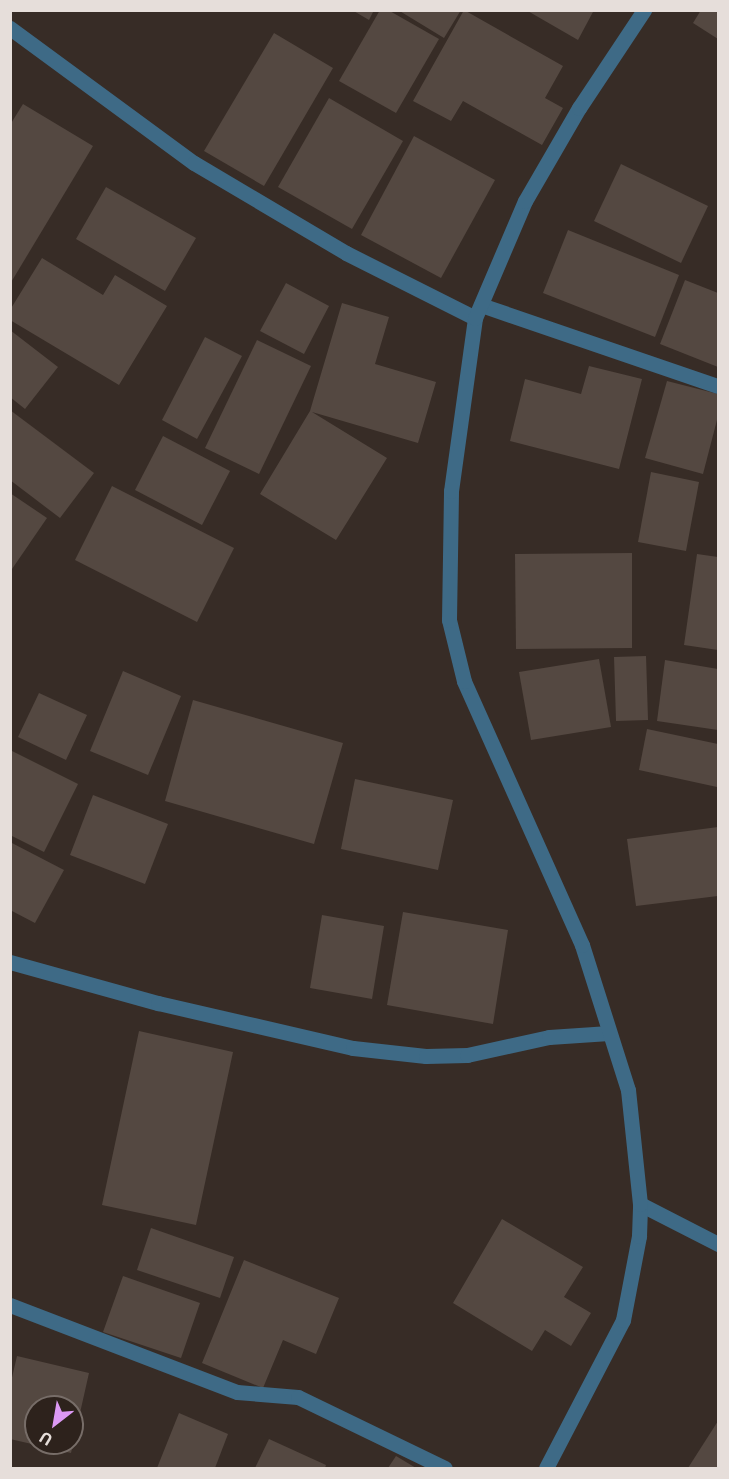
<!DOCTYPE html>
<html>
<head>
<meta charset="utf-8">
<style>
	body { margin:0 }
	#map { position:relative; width:729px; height:1479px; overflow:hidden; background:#372c26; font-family:"Open Sans",sans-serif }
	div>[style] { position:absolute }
	.building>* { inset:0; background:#544841 }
	.minor>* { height:15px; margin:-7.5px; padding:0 7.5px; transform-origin:7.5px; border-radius:7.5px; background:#3e6a86 }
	span { translate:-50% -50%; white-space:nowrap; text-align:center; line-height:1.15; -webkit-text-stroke:4.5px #2d221c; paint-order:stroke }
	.frame { position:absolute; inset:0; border:12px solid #e6deda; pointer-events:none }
	.north { position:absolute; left:24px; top:1395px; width:60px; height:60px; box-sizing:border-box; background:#2d221c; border:2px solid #776d68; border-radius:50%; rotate:211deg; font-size:16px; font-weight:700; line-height:24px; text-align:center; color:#e6deda }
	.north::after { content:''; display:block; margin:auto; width:21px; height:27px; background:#dc99f4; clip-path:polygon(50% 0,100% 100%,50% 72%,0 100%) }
</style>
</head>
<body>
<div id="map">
	<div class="building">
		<i style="clip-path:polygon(352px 10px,374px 10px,369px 20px)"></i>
		<i style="clip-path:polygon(380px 10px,388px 10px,439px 39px,396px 113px,339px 81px)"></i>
		<i style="clip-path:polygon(398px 10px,461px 10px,444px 38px)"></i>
		<i style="clip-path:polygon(464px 10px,563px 66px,545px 98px,563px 108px,542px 145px,463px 101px,451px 121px,413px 101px)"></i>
		<i style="clip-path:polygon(526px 10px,594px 10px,578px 40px)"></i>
		<i style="clip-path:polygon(701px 10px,718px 10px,718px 39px,693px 23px)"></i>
		<i style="clip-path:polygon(274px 33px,333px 68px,264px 186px,204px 151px)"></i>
		<i style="clip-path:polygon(329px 98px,403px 141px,352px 229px,278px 187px)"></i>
		<i style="clip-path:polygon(23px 104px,93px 146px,10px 284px,10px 125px)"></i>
		<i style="clip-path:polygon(414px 136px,495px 180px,441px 278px,361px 235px)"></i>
		<i style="clip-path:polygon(621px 164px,708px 206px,681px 263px,594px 221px)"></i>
		<i style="clip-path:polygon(106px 187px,196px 238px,165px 291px,76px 239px)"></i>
		<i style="clip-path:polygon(568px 230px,679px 275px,655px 337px,543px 293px)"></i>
		<i style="clip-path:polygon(42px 258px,103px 295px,115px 275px,167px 306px,119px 385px,10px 320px,10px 310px)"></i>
		<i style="clip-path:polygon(685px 280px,718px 293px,718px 367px,660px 344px)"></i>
		<i style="clip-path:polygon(286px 283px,329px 306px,304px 354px,260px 331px)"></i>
		<i style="clip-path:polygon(342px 303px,389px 317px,375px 364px,436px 382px,418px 443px,312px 412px,387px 458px,336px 540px,260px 494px,310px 411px)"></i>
		<i style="clip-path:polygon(10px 330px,58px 367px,25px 409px,10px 397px)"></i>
		<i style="clip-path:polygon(205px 337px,242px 356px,197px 439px,162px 420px)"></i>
		<i style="clip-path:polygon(257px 340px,311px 366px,259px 474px,205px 448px)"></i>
		<i style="clip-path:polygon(589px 366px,642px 379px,619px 469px,510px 441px,525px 379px,581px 394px)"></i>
		<i style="clip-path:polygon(667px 381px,718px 394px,718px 416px,703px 474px,645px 458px)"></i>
		<i style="clip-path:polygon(10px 410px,94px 473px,60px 518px,10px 480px)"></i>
		<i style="clip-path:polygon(163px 436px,230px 471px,202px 525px,135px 490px)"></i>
		<i style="clip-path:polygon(651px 472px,699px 482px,686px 551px,638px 542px)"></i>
		<i style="clip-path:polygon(112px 486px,234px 548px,197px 622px,75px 560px)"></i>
		<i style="clip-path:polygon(10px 493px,47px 518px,12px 569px,10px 568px)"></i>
		<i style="clip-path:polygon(632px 553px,632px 648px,516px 649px,515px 554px)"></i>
		<i style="clip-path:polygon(697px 554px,718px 557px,718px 650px,684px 645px)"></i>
		<i style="clip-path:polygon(646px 656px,648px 720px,616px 721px,614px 657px)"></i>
		<i style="clip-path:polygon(599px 659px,611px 727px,531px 740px,519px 672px)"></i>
		<i style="clip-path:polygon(665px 660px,718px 669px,718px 730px,657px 721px)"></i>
		<i style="clip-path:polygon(123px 671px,181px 696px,148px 775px,90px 751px)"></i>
		<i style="clip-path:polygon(39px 693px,87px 715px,66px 760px,18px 737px)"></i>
		<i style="clip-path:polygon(193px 700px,343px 743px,314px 844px,165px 801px)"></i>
		<i style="clip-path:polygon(647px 729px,718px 744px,717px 787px,639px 770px)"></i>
		<i style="clip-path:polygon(10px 750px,78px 784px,44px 852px,10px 835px)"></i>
		<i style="clip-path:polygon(355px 779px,453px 800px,438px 870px,341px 849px)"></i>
		<i style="clip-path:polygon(93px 795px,168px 824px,145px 884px,70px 855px)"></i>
		<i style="clip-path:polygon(718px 827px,718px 896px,636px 906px,627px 839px)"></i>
		<i style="clip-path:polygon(10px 842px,64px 870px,35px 923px,10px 910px)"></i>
		<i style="clip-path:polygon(403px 912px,508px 930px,493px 1024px,387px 1005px)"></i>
		<i style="clip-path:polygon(322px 915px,384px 926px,372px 999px,310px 988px)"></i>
		<i style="clip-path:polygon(139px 1031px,233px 1052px,196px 1225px,102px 1205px)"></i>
		<i style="clip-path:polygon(502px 1219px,583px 1267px,564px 1297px,591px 1313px,571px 1346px,545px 1330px,532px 1351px,453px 1303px)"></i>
		<i style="clip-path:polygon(151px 1228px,234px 1257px,220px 1298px,137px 1270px)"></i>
		<i style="clip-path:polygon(244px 1260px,339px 1298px,316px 1354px,283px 1340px,263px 1388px,202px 1363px)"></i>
		<i style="clip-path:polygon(123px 1276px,200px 1303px,181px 1358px,103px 1332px)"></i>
		<i style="clip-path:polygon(evenodd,17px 1356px,89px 1373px,71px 1453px,10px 1439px,10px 1386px,17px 1356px,36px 1407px,72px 1407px,72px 1443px,36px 1443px,36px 1407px)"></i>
		<i style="clip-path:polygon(179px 1413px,228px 1434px,215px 1468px,157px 1468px)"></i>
		<i style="clip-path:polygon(718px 1421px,718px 1468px,688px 1468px)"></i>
		<i style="clip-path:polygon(269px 1439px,326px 1465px,325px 1468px,255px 1468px)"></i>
		<i style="clip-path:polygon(396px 1456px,416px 1468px,388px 1468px)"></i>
	</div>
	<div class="minor">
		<i style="left:10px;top:28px;width:228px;rotate:36.3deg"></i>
		<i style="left:194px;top:163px;width:177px;rotate:30.6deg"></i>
		<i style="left:346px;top:253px;width:144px;rotate:26.7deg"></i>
		<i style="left:481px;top:305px;width:250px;rotate:18.9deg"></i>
		<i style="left:10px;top:962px;width:154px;rotate:15.5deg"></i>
		<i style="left:158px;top:1003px;width:200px;rotate:13deg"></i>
		<i style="left:353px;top:1048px;width:73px;rotate:6.3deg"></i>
		<i style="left:426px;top:1056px;width:41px;rotate:-1.4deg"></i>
		<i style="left:467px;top:1055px;width:84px;rotate:-12.4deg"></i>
		<i style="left:549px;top:1037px;width:60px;rotate:-3.8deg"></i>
		<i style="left:640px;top:1204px;width:88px;rotate:27.1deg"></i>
		<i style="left:10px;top:1305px;width:243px;rotate:21deg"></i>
		<i style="left:237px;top:1392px;width:61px;rotate:4.7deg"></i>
		<i style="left:298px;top:1397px;width:163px;rotate:25.8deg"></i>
		<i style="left:546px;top:1468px;width:167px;rotate:-62.5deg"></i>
		<i style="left:623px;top:1320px;width:86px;rotate:-79.2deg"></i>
		<i style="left:639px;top:1236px;width:32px;rotate:-88deg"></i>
		<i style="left:640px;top:1204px;width:115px;rotate:-96deg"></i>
		<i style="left:628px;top:1090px;width:152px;rotate:-107.6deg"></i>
		<i style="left:582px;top:945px;width:289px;rotate:-114.1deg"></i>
		<i style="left:464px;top:681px;width:63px;rotate:-103.8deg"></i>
		<i style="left:449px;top:620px;width:129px;rotate:-89.1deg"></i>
		<i style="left:451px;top:491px;width:175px;rotate:-82.1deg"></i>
		<i style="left:475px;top:318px;width:127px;rotate:-66.9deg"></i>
		<i style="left:525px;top:201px;width:108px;rotate:-59.9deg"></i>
		<i style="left:579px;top:108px;width:118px;rotate:-56.4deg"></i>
	</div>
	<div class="frame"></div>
	<div class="north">U</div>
</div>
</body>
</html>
